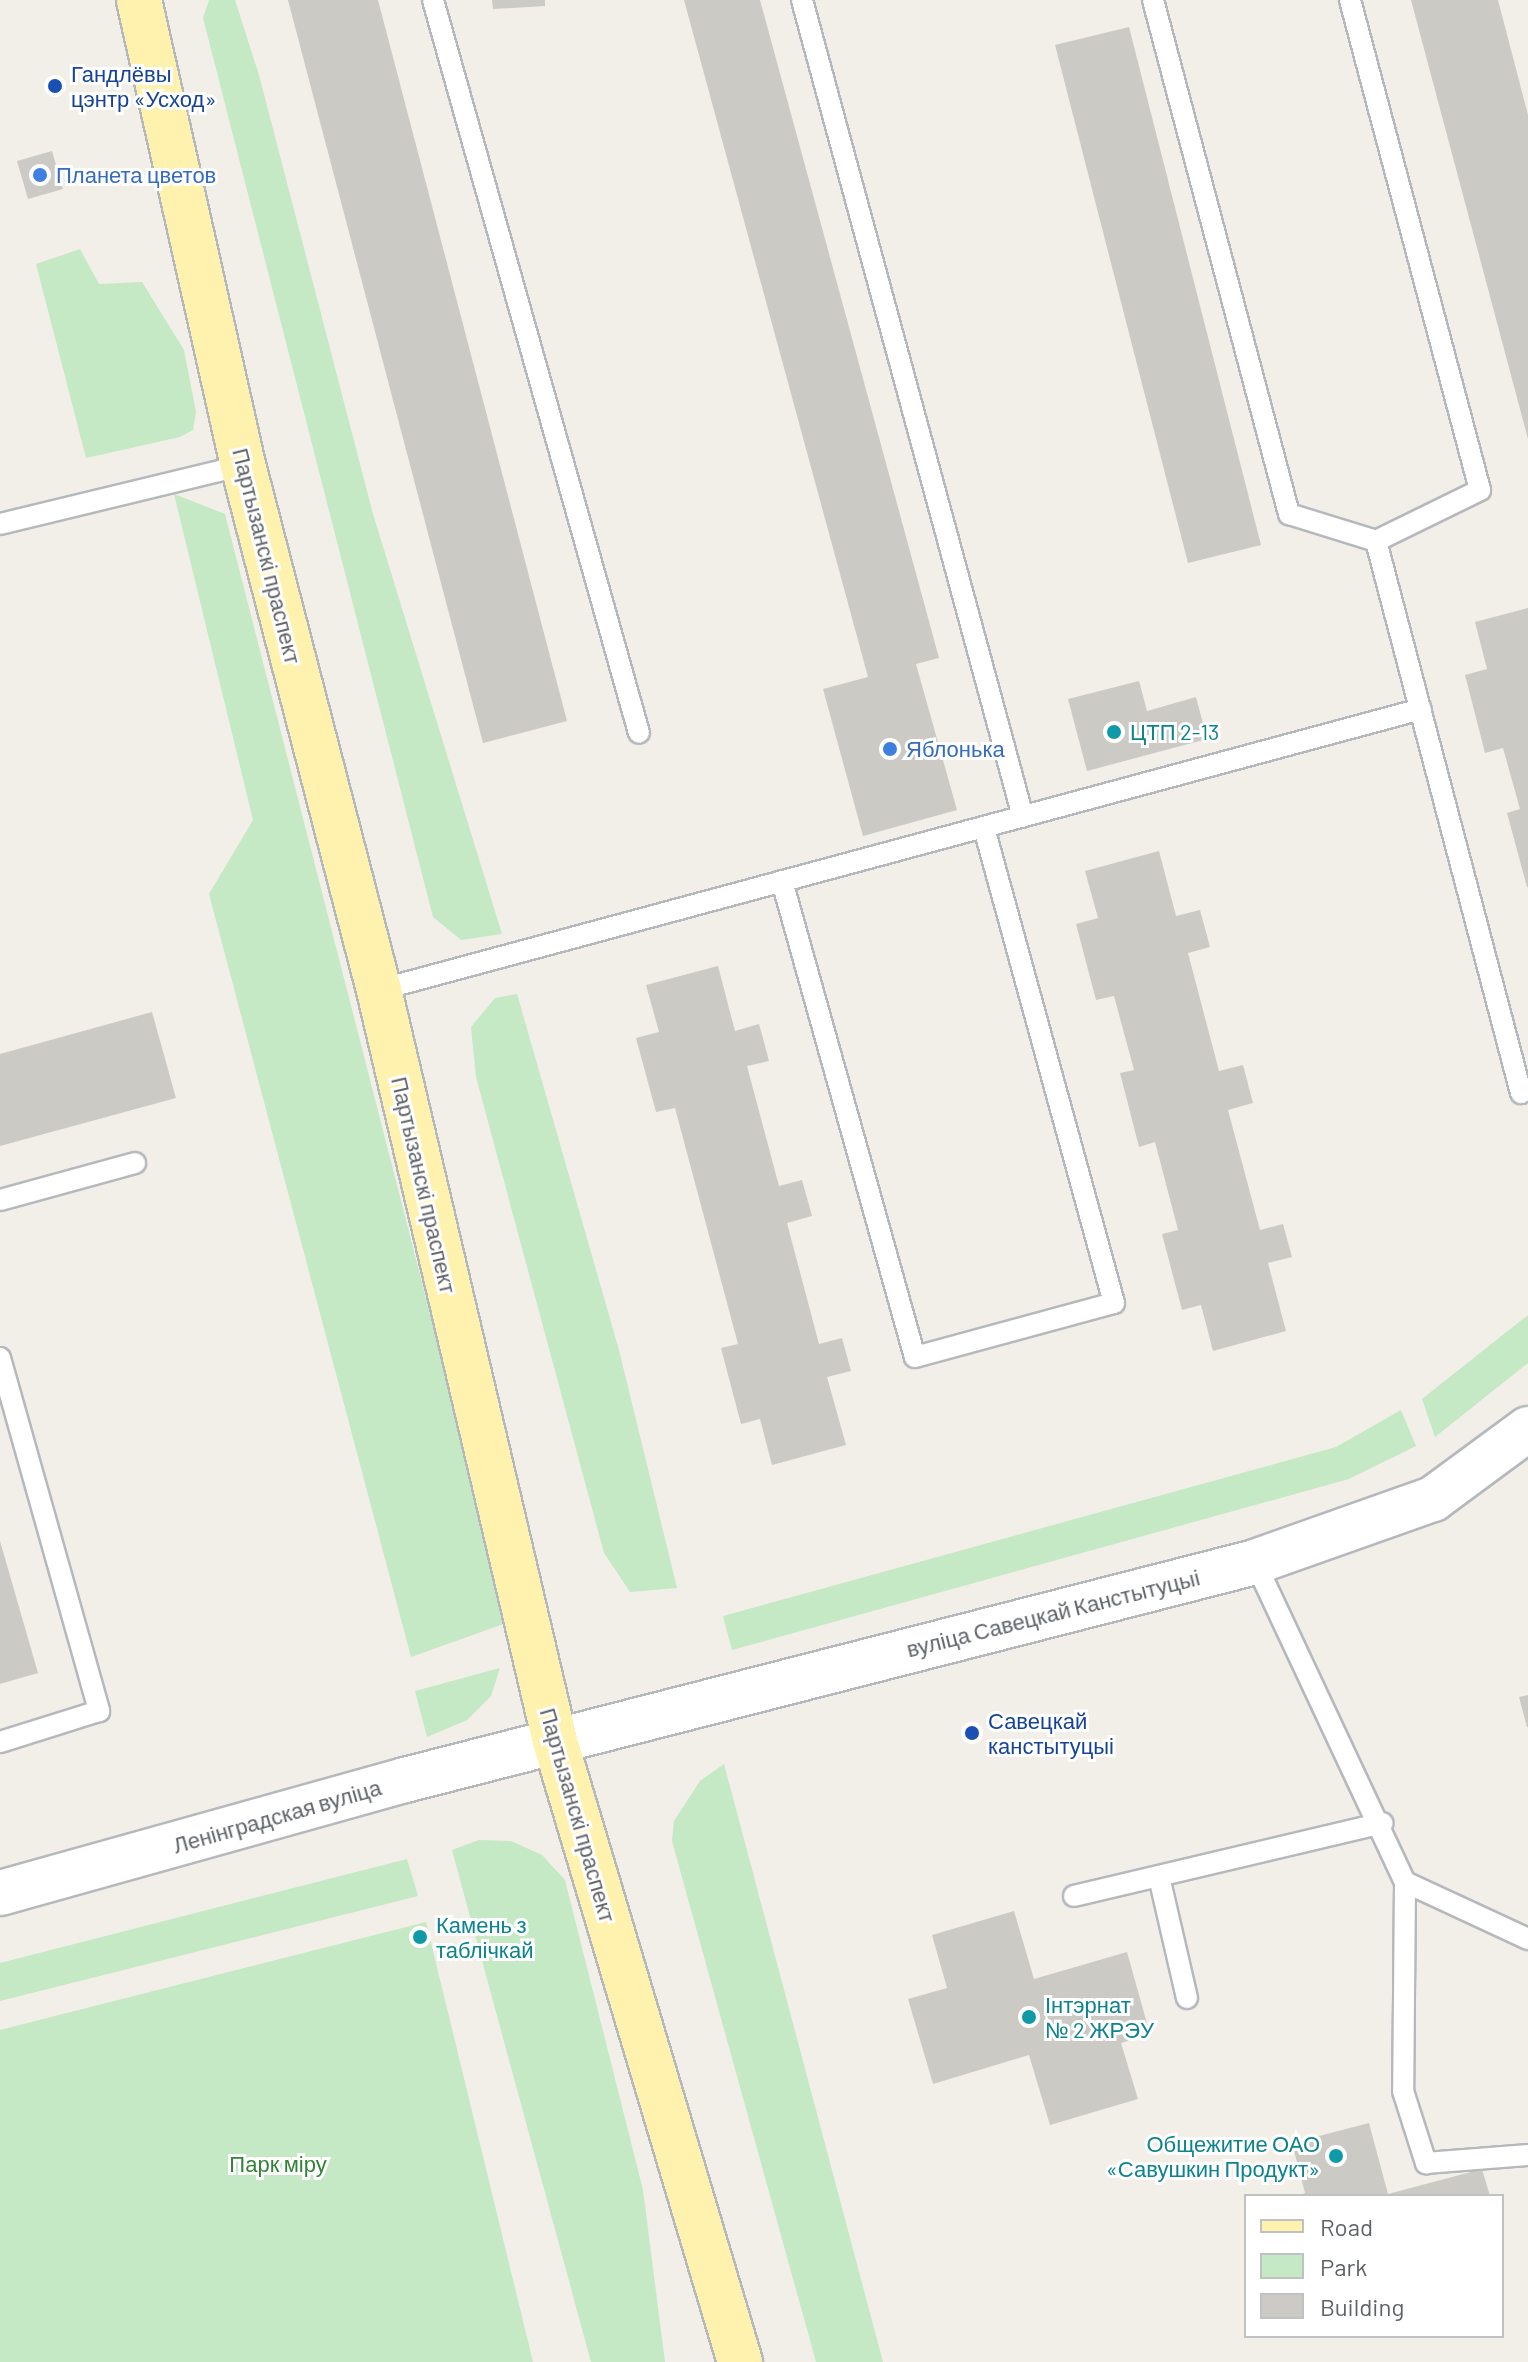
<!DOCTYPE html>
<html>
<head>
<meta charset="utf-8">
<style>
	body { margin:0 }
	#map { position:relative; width:1528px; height:2362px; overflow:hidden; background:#f1efe8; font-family:Barlow,sans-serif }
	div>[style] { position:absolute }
	.green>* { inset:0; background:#c5e8c5 }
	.building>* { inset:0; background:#cccac5 }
	.roads { filter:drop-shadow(2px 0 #b5b8bc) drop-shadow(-2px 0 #b5b8bc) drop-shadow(0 2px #b5b8bc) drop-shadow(0 -2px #b5b8bc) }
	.service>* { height:20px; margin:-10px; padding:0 10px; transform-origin:10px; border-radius:10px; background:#fff }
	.secondary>* { height:44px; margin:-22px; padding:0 22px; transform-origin:22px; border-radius:22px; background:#fff }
	.primary>* { height:44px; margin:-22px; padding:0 22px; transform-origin:22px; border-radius:22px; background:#fff2af }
	.dots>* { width:22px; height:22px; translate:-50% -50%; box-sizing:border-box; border:4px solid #fff; border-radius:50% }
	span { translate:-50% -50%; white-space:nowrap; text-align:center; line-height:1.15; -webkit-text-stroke:6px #fff; paint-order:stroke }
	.transit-label { font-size:22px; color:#164399 }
	.left { translate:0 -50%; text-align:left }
	.shop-label { font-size:22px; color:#366cbe }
	.street-label { font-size:22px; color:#5f6368 }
	.culture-label { font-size:22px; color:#0d838f }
	.right { translate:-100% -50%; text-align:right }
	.park-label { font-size:22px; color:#348238 }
	.legend { position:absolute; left:1244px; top:2194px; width:260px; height:144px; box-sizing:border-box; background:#fff; border:2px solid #bfc1c3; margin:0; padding:10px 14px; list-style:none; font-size:24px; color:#5f6368 }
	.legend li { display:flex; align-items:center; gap:16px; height:40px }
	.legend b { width:40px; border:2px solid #bfc1c3 }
</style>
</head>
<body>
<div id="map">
	<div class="green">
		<i style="clip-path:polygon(209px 0,235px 0,259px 75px,373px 514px,502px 934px,461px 940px,433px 917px,203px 18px)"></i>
		<i style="clip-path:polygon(80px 249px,99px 284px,142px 282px,184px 350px,196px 412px,193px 430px,180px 437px,86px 458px,36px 264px)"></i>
		<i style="clip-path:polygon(174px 494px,225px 514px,509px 1622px,411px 1657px,209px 894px,253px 820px)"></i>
		<i style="clip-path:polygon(517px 994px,619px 1350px,677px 1588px,630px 1592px,604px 1553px,476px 1077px,471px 1027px,495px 998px)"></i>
		<i style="clip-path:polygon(1528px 1315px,1528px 1363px,1435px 1437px,1422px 1399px)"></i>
		<i style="clip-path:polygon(1401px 1410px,1416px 1446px,1349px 1479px,732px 1650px,723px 1616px,1336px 1447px)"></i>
		<i style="clip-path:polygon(500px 1668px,491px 1696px,467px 1720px,427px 1737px,415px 1691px)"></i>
		<i style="clip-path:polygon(724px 1764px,883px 2362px,816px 2362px,672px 1841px,674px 1821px,700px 1781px)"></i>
		<i style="clip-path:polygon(479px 1840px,511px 1841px,542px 1855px,565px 1880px,643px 2190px,665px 2362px,591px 2362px,452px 1850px)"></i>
		<i style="clip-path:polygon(407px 1859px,418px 1896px,0 2001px,0 1963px)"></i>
		<i style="clip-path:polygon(426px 1922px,533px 2362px,0 2362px,0 2030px)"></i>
	</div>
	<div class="building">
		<i style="clip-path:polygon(288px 0,378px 0,567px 721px,483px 743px)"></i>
		<i style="clip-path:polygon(492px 0,545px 0,545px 6px,493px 9px)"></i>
		<i style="clip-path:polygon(684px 0,760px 0,939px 658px,916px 664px,957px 810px,863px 836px,823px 689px,868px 677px)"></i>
		<i style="clip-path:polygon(1411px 0,1498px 0,1528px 115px,1528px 439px)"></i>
		<i style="clip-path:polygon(1129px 27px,1261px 545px,1188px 563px,1055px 45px)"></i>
		<i style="clip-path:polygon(52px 151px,63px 189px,28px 199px,17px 161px)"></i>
		<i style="clip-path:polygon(1528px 608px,1528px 887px,1527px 887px,1507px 813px,1520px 809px,1503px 748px,1485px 753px,1465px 675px,1487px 669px,1475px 622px)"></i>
		<i style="clip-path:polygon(1139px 681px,1147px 711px,1196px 697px,1207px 739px,1087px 771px,1068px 699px)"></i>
		<i style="clip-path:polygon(1159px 851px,1176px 916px,1200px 910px,1210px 947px,1188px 953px,1219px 1071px,1243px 1065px,1253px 1103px,1228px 1110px,1260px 1230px,1283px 1224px,1292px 1257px,1268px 1263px,1286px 1331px,1213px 1351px,1201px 1305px,1182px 1310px,1162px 1234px,1178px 1230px,1155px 1142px,1139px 1147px,1120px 1073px,1134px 1070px,1114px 996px,1096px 1000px,1076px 924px,1098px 918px,1085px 871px)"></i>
		<i style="clip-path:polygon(718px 966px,735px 1031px,759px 1024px,764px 1042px,769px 1061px,747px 1066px,779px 1186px,802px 1180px,812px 1216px,787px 1223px,819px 1344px,842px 1338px,851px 1371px,827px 1377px,846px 1445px,772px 1465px,760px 1419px,741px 1424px,721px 1348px,738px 1344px,675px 1108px,656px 1112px,636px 1038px,659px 1032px,646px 985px)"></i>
		<i style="clip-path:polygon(152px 1012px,176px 1098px,0 1146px,0 1054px)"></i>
		<i style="clip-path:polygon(0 1541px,38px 1673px,0 1684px)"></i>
		<i style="clip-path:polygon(1528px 1695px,1528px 1727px,1527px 1727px,1519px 1697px)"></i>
		<i style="clip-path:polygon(1014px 1911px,1034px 1979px,1127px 1952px,1150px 2034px,1121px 2043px,1138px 2099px,1050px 2125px,1029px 2055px,933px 2084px,908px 1999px,947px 1988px,932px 1935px)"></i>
		<i style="clip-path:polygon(1369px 2123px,1388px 2194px,1482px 2169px,1490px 2196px,1297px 2196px,1305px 2193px,1292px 2143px)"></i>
	</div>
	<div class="roads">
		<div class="service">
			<i style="left:433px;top:0;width:761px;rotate:74.3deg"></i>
			<i style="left:802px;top:0;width:846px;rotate:74.86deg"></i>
			<i style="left:1153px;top:0;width:532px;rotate:75.18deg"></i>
			<i style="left:1289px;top:514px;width:91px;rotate:17.2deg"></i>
			<i style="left:1376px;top:541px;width:116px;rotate:-26.1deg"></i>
			<i style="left:1480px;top:490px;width:507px;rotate:-104.86deg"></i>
			<i style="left:0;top:524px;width:250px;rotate:-13.6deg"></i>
			<i style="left:1376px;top:541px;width:571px;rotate:75.28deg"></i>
			<i style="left:782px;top:881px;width:494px;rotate:74.4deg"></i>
			<i style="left:915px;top:1357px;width:206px;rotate:-15.2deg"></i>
			<i style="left:1114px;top:1303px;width:493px;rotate:-105.3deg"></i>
			<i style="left:379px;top:990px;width:1079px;rotate:-15.09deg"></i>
			<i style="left:0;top:1200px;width:140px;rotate:-15.3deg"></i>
			<i style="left:0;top:1358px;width:367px;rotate:74.3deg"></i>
			<i style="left:99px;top:1711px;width:104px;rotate:162.6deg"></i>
			<i style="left:1255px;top:1562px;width:353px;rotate:64.9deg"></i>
			<i style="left:1405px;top:1882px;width:136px;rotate:24.9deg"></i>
			<i style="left:1160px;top:1881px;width:120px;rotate:77deg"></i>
			<i style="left:1405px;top:1882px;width:209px;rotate:90.5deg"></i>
			<i style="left:1403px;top:2091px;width:76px;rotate:72.3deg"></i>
			<i style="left:1426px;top:2163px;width:102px;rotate:-4.5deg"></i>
			<i style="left:1074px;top:1896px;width:317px;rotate:-13.3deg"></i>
		</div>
		<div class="secondary">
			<i style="left:0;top:1893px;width:420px;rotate:-15.6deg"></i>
			<i style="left:405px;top:1780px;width:878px;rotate:-14.38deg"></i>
			<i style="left:1255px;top:1562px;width:189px;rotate:-19.5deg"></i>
			<i style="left:1433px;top:1499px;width:118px;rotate:-36.4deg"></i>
		</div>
		<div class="primary">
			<i style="left:139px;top:0;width:476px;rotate:77.4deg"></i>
			<i style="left:243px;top:465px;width:542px;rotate:75.48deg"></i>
			<i style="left:379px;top:990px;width:771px;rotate:76.81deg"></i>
			<i style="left:555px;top:1741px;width:648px;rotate:73.41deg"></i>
		</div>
	</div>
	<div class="dots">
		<i style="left:55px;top:86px;background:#1a4fb4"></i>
		<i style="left:40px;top:175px;background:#3f7fe0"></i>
		<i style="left:1114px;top:732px;background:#0f9aa8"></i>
		<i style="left:890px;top:749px;background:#3f7fe0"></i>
		<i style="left:972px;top:1733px;background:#1a4fb4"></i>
		<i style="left:420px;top:1937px;background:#0f9aa8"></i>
		<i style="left:1029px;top:2017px;background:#0f9aa8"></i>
		<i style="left:1336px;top:2156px;background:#0f9aa8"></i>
	</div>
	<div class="transit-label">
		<span class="left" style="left:71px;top:86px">Гандлёвы<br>цэнтр «Усход»</span>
		<span class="left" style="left:988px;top:1733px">Савецкай<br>канстытуцыі</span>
	</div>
	<div class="shop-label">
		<span class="left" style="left:56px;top:175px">Планета цветов</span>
		<span class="left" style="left:906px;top:749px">Яблонька</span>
	</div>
	<div class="street-label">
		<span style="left:267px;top:556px;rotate:76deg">Партызанскі праспект</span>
		<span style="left:424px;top:1185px;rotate:77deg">Партызанскі праспект</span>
		<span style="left:1053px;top:1613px;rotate:-14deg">вуліца Савецкай Канстытуцыі</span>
		<span style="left:578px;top:1815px;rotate:74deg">Партызанскі праспект</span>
		<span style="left:277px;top:1816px;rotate:-16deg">Ленінградская вуліца</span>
	</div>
	<div class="culture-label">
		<span class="left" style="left:1130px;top:732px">ЦТП 2-13</span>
		<span class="left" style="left:436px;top:1937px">Камень з<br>таблічкай</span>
		<span class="left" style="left:1045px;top:2017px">Інтэрнат<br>№ 2 ЖРЭУ</span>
		<span class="right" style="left:1320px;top:2156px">Общежитие ОАО<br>«Савушкин Продукт»</span>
	</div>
	<div class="park-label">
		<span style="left:278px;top:2164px">Парк міру</span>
	</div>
	<ul class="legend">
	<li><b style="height:10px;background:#fff2af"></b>Road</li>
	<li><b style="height:22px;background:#c5e8c5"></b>Park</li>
	<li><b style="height:22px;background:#cccac5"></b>Building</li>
	</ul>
</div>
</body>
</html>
